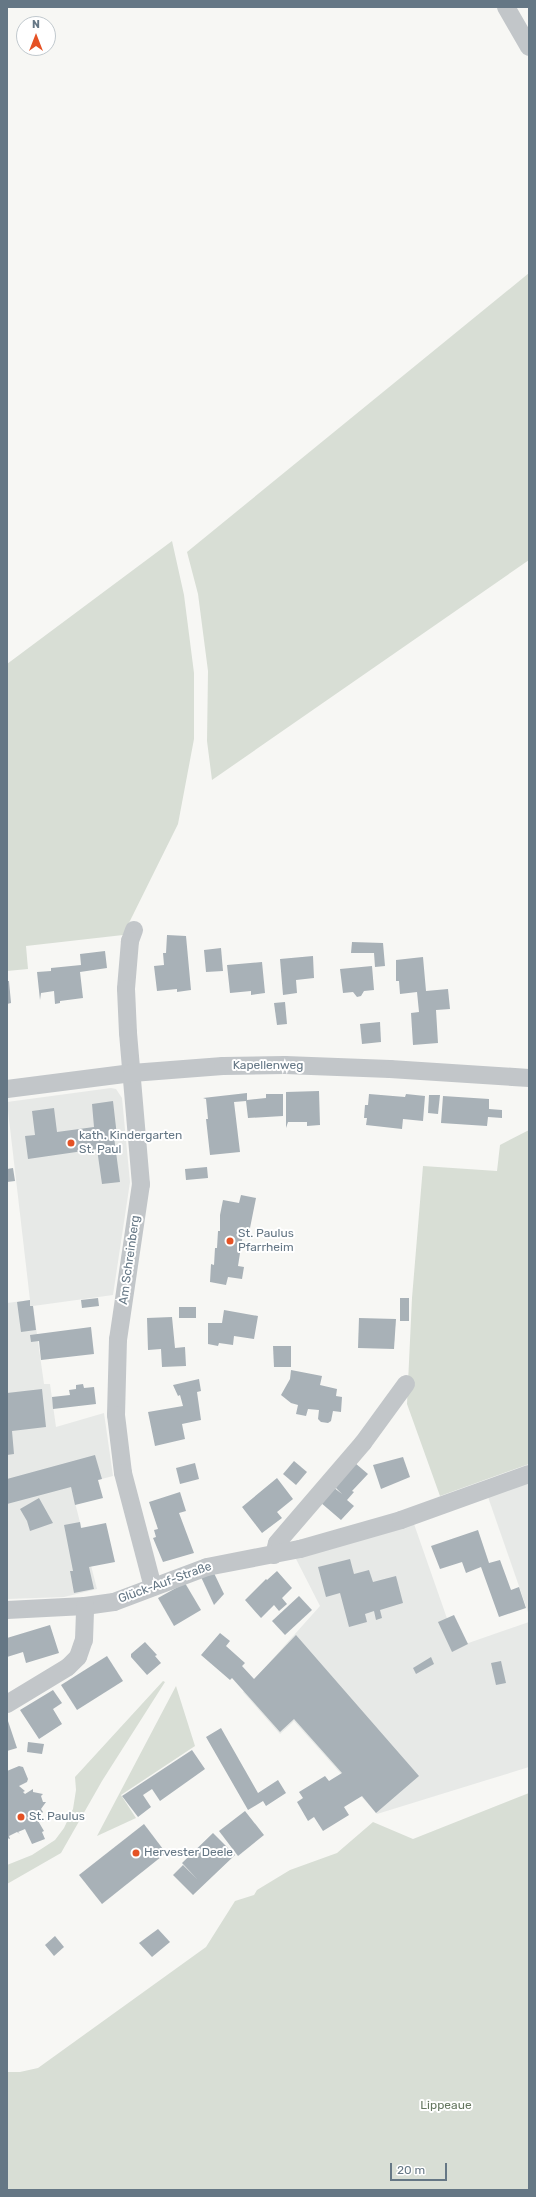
<!DOCTYPE html>
<html>
<head>
<meta charset="utf-8">
<style>
	body { margin:0 }
	#map { position:relative; width:536px; height:2197px; overflow:hidden; background:#f7f7f4; font-family:Rubik,sans-serif }
	div>[style] { position:absolute }
	.built>* { inset:0; background:#e7e9e7 }
	.green>* { inset:0; background:#d8ded5 }
	.building>* { inset:0; background:#a8b1b7 }
	.minor>* { height:18px; margin:-9px; padding:0 9px; transform-origin:9px; border-radius:9px; background:#c2c6c9 }
	.dots>* { width:11px; height:11px; translate:-50% -50%; box-sizing:border-box; border:2px solid #fff; border-radius:50% }
	span { translate:-50% -50%; white-space:nowrap; text-align:center; line-height:1.15; -webkit-text-stroke:4px #fff; paint-order:stroke }
	.street-label { font-size:12px; color:#657785 }
	.poi-label { font-size:12px; color:#657785 }
	.left { translate:0 -50%; text-align:left }
	.park-label { font-size:12px; color:#657760 }
	.frame { position:absolute; inset:0; border:8px solid #657785; pointer-events:none }
	.north { position:absolute; left:16px; top:16px; width:40px; height:40px; box-sizing:border-box; background:#fff; border:1px solid #c1c9ce; border-radius:50%; rotate:0deg; font-size:11px; font-weight:700; line-height:16px; text-align:center; color:#657785 }
	.north::after { content:''; display:block; margin:auto; width:14px; height:18px; background:#e55225; clip-path:polygon(50% 0,100% 100%,50% 72%,0 100%) }
	.scale { position:absolute; left:390px; top:2163px; width:57px; height:18px; box-sizing:border-box; border:2px solid #657785; border-top:0; padding-left:5px; font-size:12px; line-height:14px; white-space:nowrap; color:#657785; -webkit-text-stroke:3px #fff; paint-order:stroke }
</style>
</head>
<body>
<div id="map">
	<div class="built">
		<i style="clip-path:polygon(111px 1088px,116px 1089px,122px 1098px,130px 1182px,113px 1295px,33px 1306px,44px 1384px,50px 1384px,56px 1427px,104px 1413px,113px 1476px,71px 1487px,97px 1589px,64px 1597px,7px 1599px,7px 1303px,30px 1300px,7px 1102px)"></i>
		<i style="clip-path:polygon(529px 1482px,529px 1615px,488px 1497px)"></i>
		<i style="clip-path:polygon(414px 1524px,457px 1647px,529px 1622px,529px 1767px,377px 1814px,294px 1721px,280px 1734px,243px 1692px,320px 1606px,295px 1557px)"></i>
	</div>
	<div class="green">
		<i style="clip-path:polygon(529px 273px,529px 560px,212px 780px,207px 741px,208px 671px,198px 594px,187px 552px)"></i>
		<i style="clip-path:polygon(172px 541px,184px 595px,194px 673px,194px 739px,178px 824px,123px 935px,26px 946px,28px 969px,7px 971px,7px 664px)"></i>
		<i style="clip-path:polygon(529px 1130px,529px 1464px,440px 1496px,407px 1404px,412px 1298px,423px 1166px,497px 1171px,500px 1145px)"></i>
		<i style="clip-path:polygon(163px 1681px,165px 1682px,102px 1781px,61px 1853px,7px 1884px,7px 1865px,32px 1855px,55px 1840px,64px 1828px,73px 1809px,76px 1790px,75px 1777px)"></i>
		<i style="clip-path:polygon(176px 1686px,195px 1746px,121px 1795px,136px 1818px,97px 1836px)"></i>
		<i style="clip-path:polygon(529px 1793px,529px 2190px,7px 2190px,7px 2072px,20px 2072px,38px 2068px,206px 1947px,235px 1901px,254px 1895px,257px 1890px,290px 1870px,337px 1853px,373px 1822px,413px 1839px)"></i>
	</div>
	<div class="building">
		<i style="clip-path:polygon(167px 935px,186px 936px,191px 990px,177px 992px,177px 989px,157px 991px,154px 966px,164px 965px,163px 953px,166px 953px)"></i>
		<i style="clip-path:polygon(352px 942px,383px 943px,385px 966px,375px 967px,374px 953px,351px 953px)"></i>
		<i style="clip-path:polygon(221px 948px,223px 971px,206px 972px,204px 950px)"></i>
		<i style="clip-path:polygon(105px 951px,107px 968px,80px 972px,83px 998px,60px 1001px,60px 1003px,55px 1004px,54px 991px,41px 993px,40px 1000px,37px 972px,51px 971px,51px 968px,81px 965px,80px 954px)"></i>
		<i style="clip-path:polygon(313px 956px,314px 978px,296px 980px,297px 993px,283px 995px,280px 959px)"></i>
		<i style="clip-path:polygon(423px 957px,426px 991px,448px 989px,450px 1009px,436px 1010px,438px 1043px,413px 1045px,411px 1013px,419px 1012px,417px 992px,400px 994px,399px 981px,396px 981px,396px 960px)"></i>
		<i style="clip-path:polygon(262px 962px,265px 993px,251px 995px,251px 991px,230px 993px,227px 965px)"></i>
		<i style="clip-path:polygon(372px 966px,374px 990px,364px 991px,361px 996px,357px 997px,353px 992px,343px 993px,340px 969px)"></i>
		<i style="clip-path:polygon(7px 981px,9px 981px,11px 1003px,7px 1004px)"></i>
		<i style="clip-path:polygon(285px 1002px,287px 1024px,277px 1025px,274px 1003px)"></i>
		<i style="clip-path:polygon(380px 1022px,381px 1042px,362px 1044px,360px 1024px)"></i>
		<i style="clip-path:polygon(319px 1091px,320px 1125px,307px 1126px,307px 1122px,288px 1122px,286px 1128px,286px 1092px)"></i>
		<i style="clip-path:polygon(247px 1093px,247px 1100px,266px 1098px,266px 1094px,283px 1094px,283px 1116px,248px 1118px,246px 1101px,234px 1102px,240px 1152px,210px 1155px,206px 1119px,208px 1119px,206px 1099px,203px 1098px)"></i>
		<i style="clip-path:polygon(369px 1094px,405px 1097px,406px 1094px,425px 1096px,423px 1121px,403px 1119px,402px 1129px,366px 1125px,367px 1118px,364px 1118px,365px 1105px,368px 1105px)"></i>
		<i style="clip-path:polygon(429px 1095px,440px 1095px,438px 1114px,428px 1113px)"></i>
		<i style="clip-path:polygon(443px 1096px,489px 1099px,489px 1109px,502px 1110px,502px 1118px,488px 1117px,487px 1126px,441px 1123px)"></i>
		<i style="clip-path:polygon(113px 1101px,117px 1136px,114px 1137px,120px 1182px,102px 1184px,97px 1149px,28px 1159px,25px 1136px,35px 1135px,32px 1111px,54px 1108px,57px 1132px,94px 1127px,92px 1104px)"></i>
		<i style="clip-path:polygon(207px 1167px,208px 1178px,186px 1180px,185px 1169px)"></i>
		<i style="clip-path:polygon(13px 1168px,15px 1181px,7px 1182px,7px 1169px)"></i>
		<i style="clip-path:polygon(241px 1195px,256px 1198px,249px 1233px,251px 1235px,243px 1234px,238px 1266px,244px 1267px,242px 1279px,228px 1277px,226px 1285px,210px 1282px,211px 1264px,214px 1265px,215px 1248px,217px 1248px,218px 1231px,220px 1231px,220px 1215px,223px 1200px,239px 1203px)"></i>
		<i style="clip-path:polygon(98px 1298px,99px 1306px,82px 1308px,81px 1300px)"></i>
		<i style="clip-path:polygon(400px 1298px,409px 1298px,409px 1321px,400px 1321px)"></i>
		<i style="clip-path:polygon(30px 1300px,30px 1306px,33px 1306px,36px 1330px,21px 1332px,17px 1302px)"></i>
		<i style="clip-path:polygon(179px 1307px,196px 1307px,196px 1318px,179px 1318px)"></i>
		<i style="clip-path:polygon(224px 1310px,258px 1316px,254px 1339px,234px 1336px,233px 1345px,219px 1343px,218px 1346px,208px 1344px,208px 1323px,222px 1323px)"></i>
		<i style="clip-path:polygon(172px 1317px,175px 1348px,185px 1347px,186px 1366px,162px 1367px,161px 1349px,148px 1350px,147px 1318px)"></i>
		<i style="clip-path:polygon(359px 1318px,396px 1319px,394px 1349px,358px 1348px)"></i>
		<i style="clip-path:polygon(91px 1327px,94px 1354px,41px 1360px,39px 1341px,31px 1342px,30px 1335px)"></i>
		<i style="clip-path:polygon(273px 1346px,291px 1346px,291px 1367px,274px 1367px)"></i>
		<i style="clip-path:polygon(291px 1370px,322px 1376px,320px 1385px,337px 1389px,336px 1396px,342px 1397px,341px 1412px,333px 1411px,331px 1421px,328px 1423px,321px 1422px,318px 1419px,319px 1410px,308px 1409px,306px 1416px,296px 1414px,298px 1405px,291px 1403px,281px 1395px,290px 1379px)"></i>
		<i style="clip-path:polygon(199px 1379px,201px 1391px,197px 1392px,201px 1420px,182px 1424px,185px 1439px,155px 1446px,148px 1412px,183px 1406px,180px 1395px,178px 1396px,173px 1385px)"></i>
		<i style="clip-path:polygon(83px 1384px,84px 1388px,94px 1387px,96px 1404px,53px 1409px,52px 1397px,70px 1395px,69px 1390px,76px 1389px,76px 1385px)"></i>
		<i style="clip-path:polygon(42px 1389px,46px 1427px,12px 1431px,14px 1454px,7px 1455px,7px 1393px)"></i>
		<i style="clip-path:polygon(95px 1455px,102px 1479px,98px 1480px,103px 1498px,75px 1505px,71px 1487px,7px 1504px,7px 1479px)"></i>
		<i style="clip-path:polygon(403px 1457px,410px 1477px,381px 1489px,373px 1465px)"></i>
		<i style="clip-path:polygon(294px 1461px,307px 1472px,296px 1485px,283px 1474px)"></i>
		<i style="clip-path:polygon(195px 1463px,199px 1479px,180px 1484px,176px 1468px)"></i>
		<i style="clip-path:polygon(355px 1463px,368px 1474px,352px 1491px,354px 1492px,347px 1500px,354px 1506px,341px 1520px,320px 1502px,333px 1487px,342px 1494px,334px 1486px)"></i>
		<i style="clip-path:polygon(277px 1478px,293px 1499px,277px 1512px,282px 1518px,262px 1533px,242px 1507px)"></i>
		<i style="clip-path:polygon(180px 1492px,186px 1511px,179px 1513px,194px 1553px,163px 1562px,153px 1538px,156px 1537px,154px 1530px,158px 1529px,149px 1502px)"></i>
		<i style="clip-path:polygon(39px 1498px,53px 1523px,30px 1531px,27px 1521px,20px 1509px)"></i>
		<i style="clip-path:polygon(80px 1522px,81px 1528px,106px 1523px,115px 1562px,89px 1567px,94px 1589px,74px 1593px,70px 1571px,73px 1571px,64px 1525px)"></i>
		<i style="clip-path:polygon(478px 1530px,489px 1563px,500px 1560px,511px 1590px,519px 1587px,526px 1608px,499px 1617px,481px 1567px,466px 1573px,462px 1562px,440px 1569px,431px 1546px)"></i>
		<i style="clip-path:polygon(350px 1559px,354px 1574px,369px 1570px,373px 1582px,396px 1576px,403px 1603px,380px 1610px,382px 1618px,376px 1620px,374px 1611px,365px 1614px,367px 1622px,349px 1627px,340px 1593px,326px 1597px,318px 1567px)"></i>
		<i style="clip-path:polygon(213px 1571px,224px 1594px,214px 1605px,201px 1577px)"></i>
		<i style="clip-path:polygon(277px 1571px,292px 1588px,282px 1598px,287px 1604px,279px 1611px,274px 1605px,261px 1618px,245px 1600px,266px 1579px,267px 1580px)"></i>
		<i style="clip-path:polygon(185px 1583px,201px 1610px,174px 1626px,158px 1598px)"></i>
		<i style="clip-path:polygon(299px 1596px,312px 1610px,285px 1635px,272px 1621px)"></i>
		<i style="clip-path:polygon(454px 1615px,468px 1644px,452px 1652px,438px 1622px)"></i>
		<i style="clip-path:polygon(50px 1625px,59px 1653px,26px 1663px,23px 1652px,7px 1657px,7px 1638px)"></i>
		<i style="clip-path:polygon(220px 1633px,230px 1641px,226px 1646px,245px 1663px,242px 1666px,254px 1679px,296px 1635px,419px 1776px,376px 1813px,362px 1796px,344px 1807px,349px 1815px,323px 1831px,314px 1817px,308px 1821px,297px 1802px,303px 1798px,299px 1792px,325px 1776px,329px 1781px,342px 1773px,294px 1719px,280px 1732px,232px 1678px,230px 1680px,201px 1655px)"></i>
		<i style="clip-path:polygon(145px 1642px,157px 1655px,155px 1656px,161px 1663px,147px 1675px,131px 1657px,131px 1654px)"></i>
		<i style="clip-path:polygon(107px 1656px,123px 1681px,77px 1710px,61px 1685px)"></i>
		<i style="clip-path:polygon(431px 1657px,434px 1664px,416px 1674px,413px 1668px)"></i>
		<i style="clip-path:polygon(501px 1661px,506px 1683px,496px 1685px,491px 1663px)"></i>
		<i style="clip-path:polygon(53px 1690px,62px 1703px,53px 1709px,62px 1724px,39px 1739px,20px 1710px)"></i>
		<i style="clip-path:polygon(7px 1718px,17px 1748px,7px 1751px)"></i>
		<i style="clip-path:polygon(221px 1728px,258px 1793px,278px 1780px,286px 1793px,266px 1806px,263px 1801px,248px 1810px,206px 1737px)"></i>
		<i style="clip-path:polygon(28px 1742px,44px 1744px,42px 1754px,27px 1752px)"></i>
		<i style="clip-path:polygon(192px 1750px,205px 1769px,160px 1801px,152px 1789px,143px 1795px,151px 1807px,138px 1817px,122px 1796px)"></i>
		<i style="clip-path:polygon(19px 1766px,23px 1767px,28px 1779px,27px 1782px,19px 1786px,25px 1791px,23px 1792px,25px 1794px,33px 1789px,33px 1792px,43px 1794px,41px 1796px,43px 1802px,46px 1802px,41px 1809px,43px 1812px,42px 1813px,39px 1811px,34px 1814px,44px 1831px,42px 1832px,45px 1839px,32px 1844px,25px 1829px,18px 1832px,20px 1834px,17px 1832px,9px 1836px,10px 1839px,7px 1838px,7px 1771px)"></i>
		<i style="clip-path:polygon(245px 1811px,264px 1835px,238px 1856px,219px 1831px)"></i>
		<i style="clip-path:polygon(144px 1824px,166px 1853px,102px 1904px,79px 1875px)"></i>
		<i style="clip-path:polygon(213px 1833px,235px 1855px,193px 1895px,173px 1875px,183px 1865px,197px 1879px,182px 1863px)"></i>
		<i style="clip-path:polygon(158px 1929px,170px 1942px,152px 1957px,139px 1943px)"></i>
		<i style="clip-path:polygon(55px 1936px,64px 1947px,54px 1956px,45px 1945px)"></i>
	</div>
	<div class="minor">
		<i style="left:506px;top:7px;width:46px;rotate:60.1deg"></i>
		<i style="left:134px;top:930px;width:12px;rotate:110deg"></i>
		<i style="left:130px;top:941px;width:48px;rotate:94.8deg"></i>
		<i style="left:126px;top:989px;width:44px;rotate:87.4deg"></i>
		<i style="left:128px;top:1033px;width:152px;rotate:85.1deg"></i>
		<i style="left:141px;top:1184px;width:157px;rotate:98.4deg"></i>
		<i style="left:118px;top:1339px;width:76px;rotate:91.5deg"></i>
		<i style="left:116px;top:1415px;width:58px;rotate:83.1deg"></i>
		<i style="left:123px;top:1473px;width:118px;rotate:75.3deg"></i>
		<i style="left:7px;top:1089px;width:126px;rotate:-7.3deg"></i>
		<i style="left:132px;top:1073px;width:91px;rotate:-4.4deg"></i>
		<i style="left:223px;top:1066px;width:62px;rotate:-0.9deg"></i>
		<i style="left:285px;top:1065px;width:105px;rotate:2.2deg"></i>
		<i style="left:390px;top:1069px;width:139px;rotate:3.7deg"></i>
		<i style="left:274px;top:1555px;width:12px;rotate:-76deg"></i>
		<i style="left:277px;top:1543px;width:132px;rotate:-49.3deg"></i>
		<i style="left:363px;top:1443px;width:73px;rotate:-53.9deg"></i>
		<i style="left:7px;top:1610px;width:78px;rotate:-2.9deg"></i>
		<i style="left:85px;top:1606px;width:29px;rotate:-8deg"></i>
		<i style="left:114px;top:1602px;width:99px;rotate:-20.6deg"></i>
		<i style="left:207px;top:1567px;width:95px;rotate:-11deg"></i>
		<i style="left:300px;top:1549px;width:105px;rotate:-16deg"></i>
		<i style="left:401px;top:1520px;width:136px;rotate:-19.8deg"></i>
		<i style="left:7px;top:1704px;width:71px;rotate:-31.2deg"></i>
		<i style="left:68px;top:1667px;width:14px;rotate:-45deg"></i>
		<i style="left:78px;top:1657px;width:18px;rotate:-71deg"></i>
		<i style="left:84px;top:1640px;width:34px;rotate:-88deg"></i>
	</div>
	<div class="dots">
		<i style="left:71px;top:1143px;background:#e55225"></i>
		<i style="left:230px;top:1241px;background:#e55225"></i>
		<i style="left:21px;top:1817px;background:#e55225"></i>
		<i style="left:136px;top:1853px;background:#e55225"></i>
	</div>
	<div class="street-label">
		<span style="left:268px;top:1066px">Kapellenweg</span>
		<span style="left:130px;top:1260px;rotate:-82deg">Am Schreinberg</span>
		<span style="left:165px;top:1583px;rotate:-20deg">Glück-Auf-Straße</span>
	</div>
	<div class="poi-label">
		<span class="left" style="left:79px;top:1143px">kath. Kindergarten<br>St. Paul</span>
		<span class="left" style="left:238px;top:1241px">St. Paulus<br>Pfarrheim</span>
		<span class="left" style="left:29px;top:1817px">St. Paulus</span>
		<span class="left" style="left:144px;top:1853px">Hervester Deele</span>
	</div>
	<div class="park-label">
		<span style="left:446px;top:2106px">Lippeaue</span>
	</div>
	<div class="frame"></div>
	<div class="north">N</div>
	<div class="scale">20 m</div>
</div>
</body>
</html>
